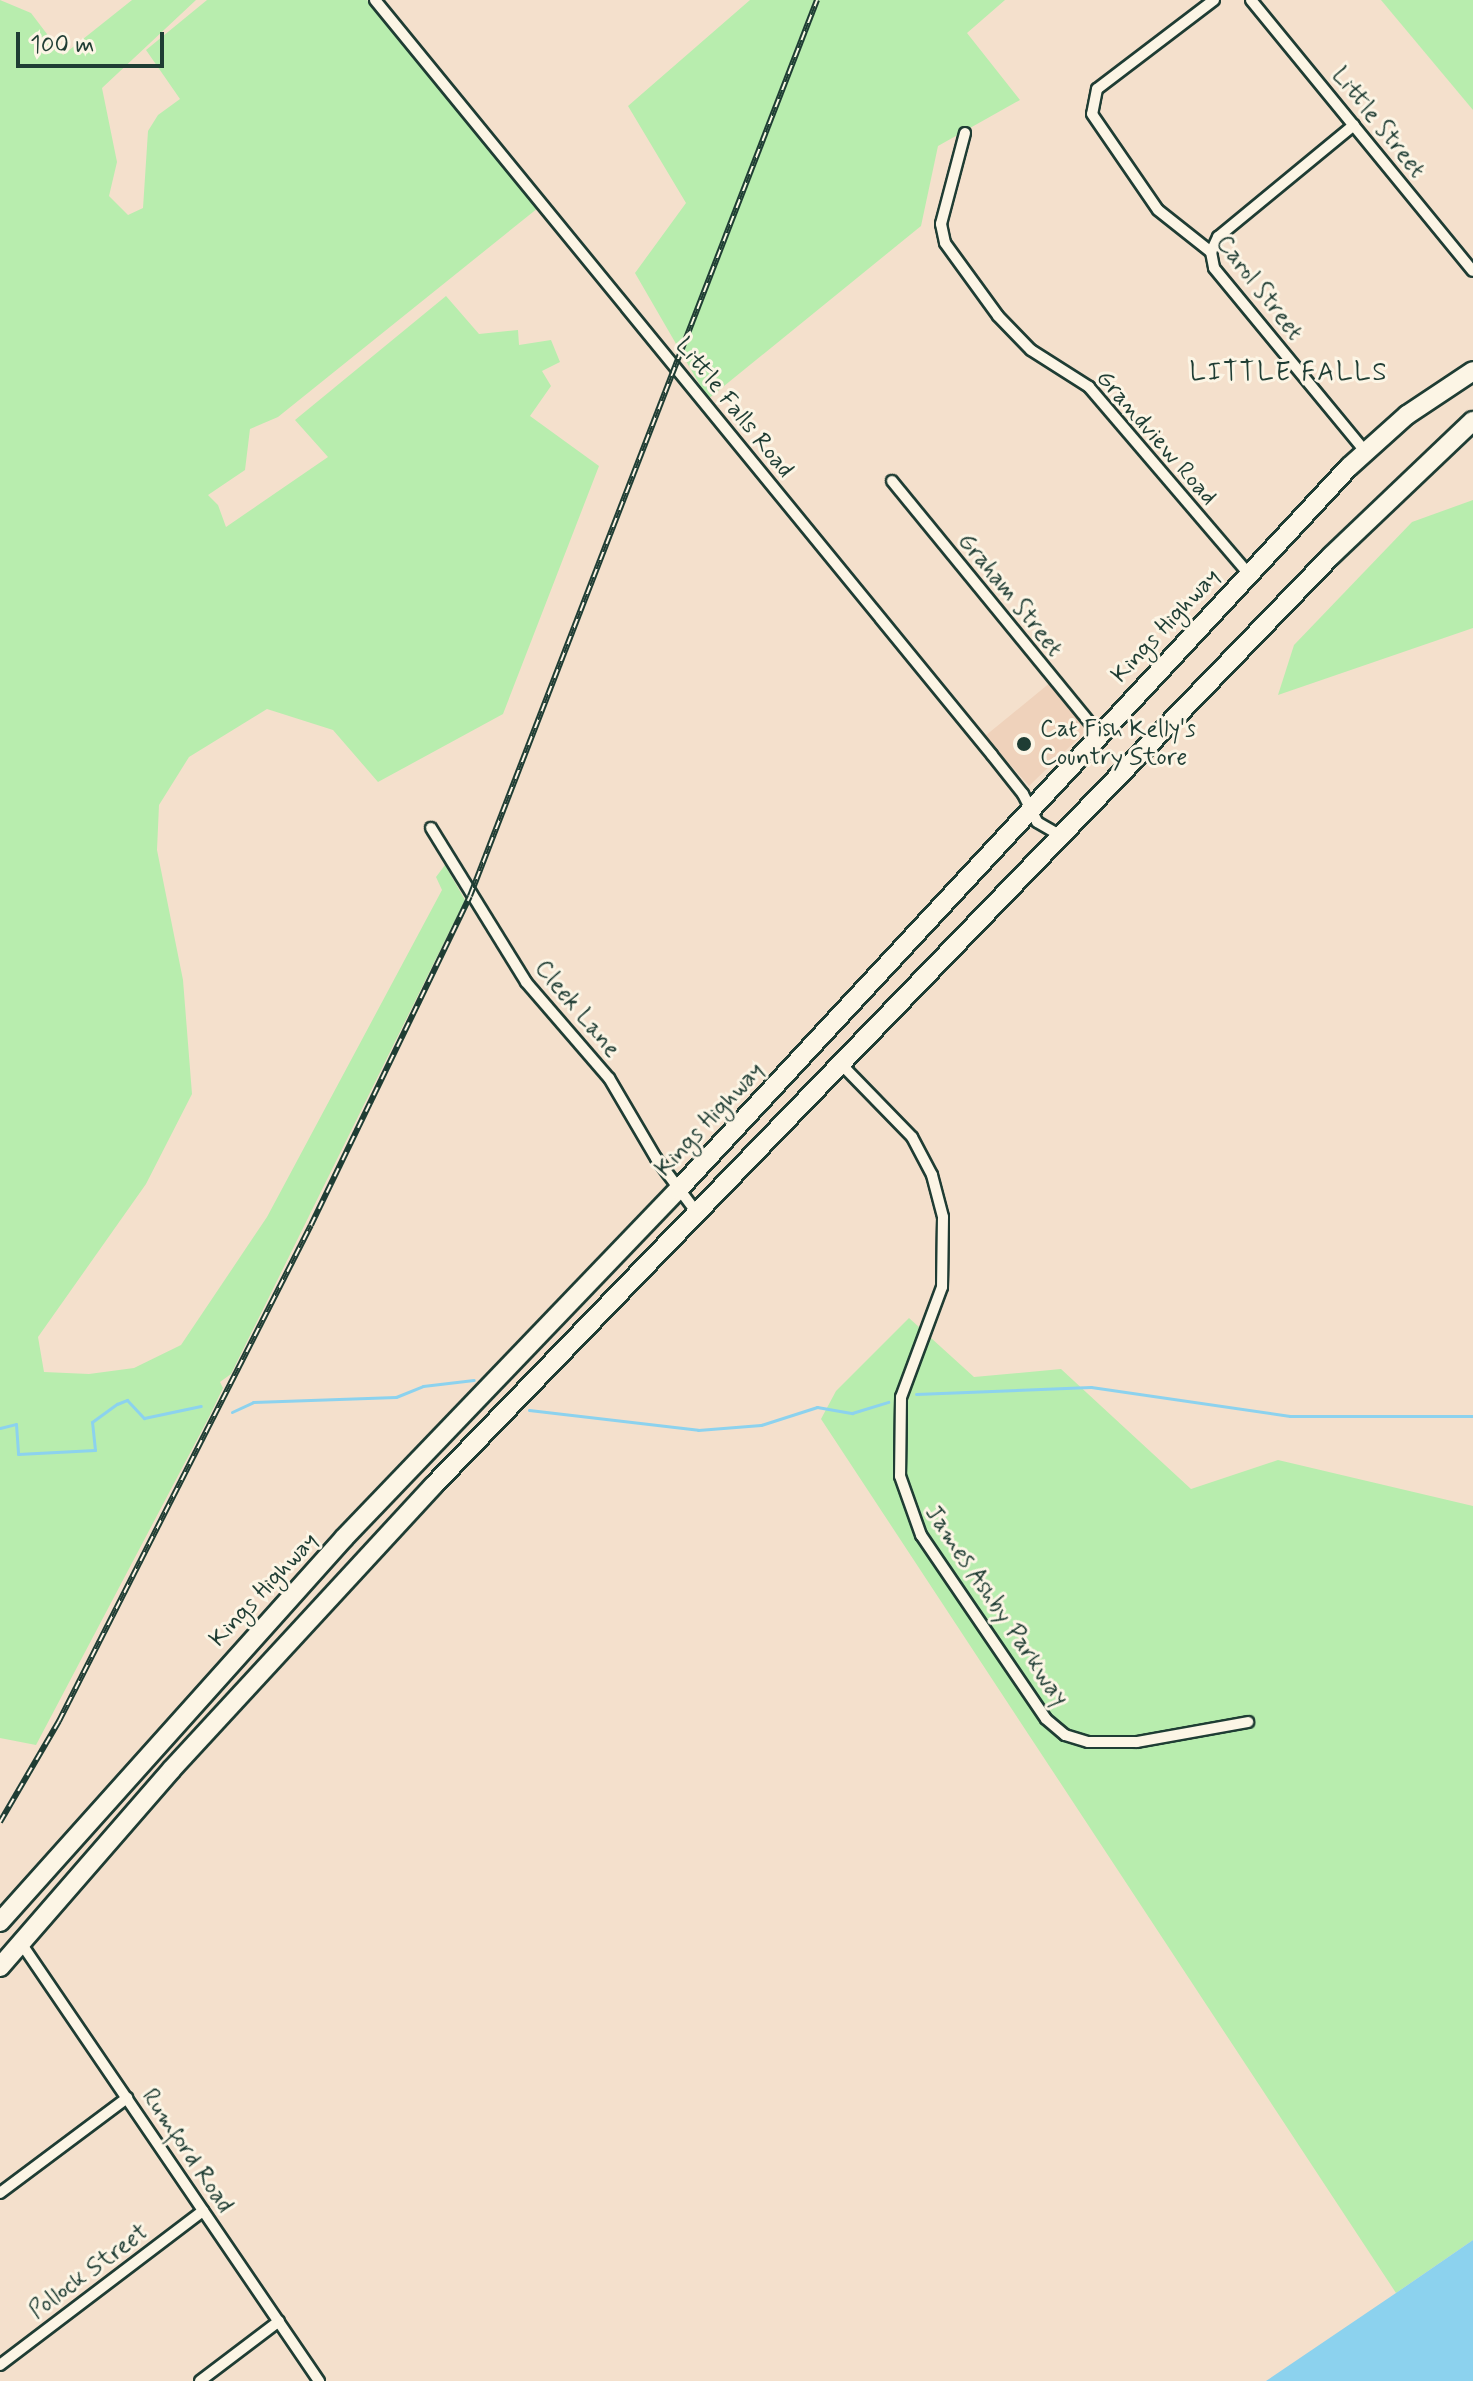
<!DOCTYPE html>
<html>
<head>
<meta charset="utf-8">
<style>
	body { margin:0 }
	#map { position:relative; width:1473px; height:2381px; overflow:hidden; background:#f4e0cc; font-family:Mynerve,sans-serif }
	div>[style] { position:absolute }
	.built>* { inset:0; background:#efd2bb }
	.green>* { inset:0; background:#b8edae }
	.water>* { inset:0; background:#8cd2ee }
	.stream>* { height:3px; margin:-1.5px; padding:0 1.5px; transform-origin:1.5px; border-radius:1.5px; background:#8cd2ee }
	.roads { filter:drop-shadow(2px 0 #1f3d34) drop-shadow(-2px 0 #1f3d34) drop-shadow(0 2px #1f3d34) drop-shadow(0 -2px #1f3d34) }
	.street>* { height:10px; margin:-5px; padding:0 5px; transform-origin:5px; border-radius:5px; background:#fcf5e5 }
	.highway>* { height:18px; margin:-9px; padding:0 9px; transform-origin:9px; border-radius:9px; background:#fcf5e5 }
	.rail>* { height:6px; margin-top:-3px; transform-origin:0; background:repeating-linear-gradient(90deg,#fcf5e5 0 9px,#1f3d34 0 18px); box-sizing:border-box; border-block:2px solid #1f3d34 }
	.dots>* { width:22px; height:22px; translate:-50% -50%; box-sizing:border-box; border:4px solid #fcf5e5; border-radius:50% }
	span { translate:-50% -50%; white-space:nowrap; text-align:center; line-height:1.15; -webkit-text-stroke:6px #fcf5e5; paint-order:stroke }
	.street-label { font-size:24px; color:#1f3d34 }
	.poi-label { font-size:24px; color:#1f3d34 }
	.left { translate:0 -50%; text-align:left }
	.neighbourhood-label { font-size:26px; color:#1f3d34; letter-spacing:2px }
	.scale { position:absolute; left:16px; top:32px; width:148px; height:36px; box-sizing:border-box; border:4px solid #1f3d34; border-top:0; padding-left:10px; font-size:24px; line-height:28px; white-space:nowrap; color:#1f3d34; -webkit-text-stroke:6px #fcf5e5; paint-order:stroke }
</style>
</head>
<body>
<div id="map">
	<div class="built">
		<i style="clip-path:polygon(1051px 682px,1088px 729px,1029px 786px,985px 736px)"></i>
	</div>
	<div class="green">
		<i style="clip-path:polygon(0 0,31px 13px,63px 55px,132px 0,196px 0,102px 88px,117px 162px,109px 196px,128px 215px,143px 208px,148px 131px,158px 115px,180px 99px,146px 50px,207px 0,367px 0,538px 208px,278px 417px,250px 429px,245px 470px,208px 495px,218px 505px,226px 527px,328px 457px,295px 420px,446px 296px,479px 334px,518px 330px,519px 345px,551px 340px,560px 362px,542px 371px,551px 386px,530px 416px,599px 466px,503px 714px,378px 782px,333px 730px,267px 709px,189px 757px,159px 805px,157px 850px,183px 980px,192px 1094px,146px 1184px,38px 1337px,44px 1372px,89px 1374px,134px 1368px,181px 1345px,267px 1217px,442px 890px,436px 877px,445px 865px,465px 900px,231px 1374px,220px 1382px,223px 1388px,209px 1417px,36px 1745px,0 1738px)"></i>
		<i style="clip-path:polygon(750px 0,1005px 0,967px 33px,1020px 100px,938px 146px,921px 226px,708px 399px,635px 273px,686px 203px,628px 106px)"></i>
		<i style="clip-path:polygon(1381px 0,1473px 0,1473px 110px)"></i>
		<i style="clip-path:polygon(1473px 500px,1473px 628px,1278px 695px,1294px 645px,1412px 522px)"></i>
		<i style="clip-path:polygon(909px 1318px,974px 1377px,1061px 1369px,1191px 1489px,1278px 1460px,1473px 1506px,1473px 2240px,1396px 2293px,821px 1419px,836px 1391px)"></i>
	</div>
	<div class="water">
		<i style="clip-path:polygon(1473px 2240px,1473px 2381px,1266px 2381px,1396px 2293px)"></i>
	</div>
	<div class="stream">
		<i style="left:916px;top:1394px;width:175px;rotate:-2.3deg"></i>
		<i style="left:1091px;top:1387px;width:201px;rotate:8.3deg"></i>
		<i style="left:1290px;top:1416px;width:183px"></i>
		<i style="left:529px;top:1410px;width:170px;rotate:6.7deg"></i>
		<i style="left:698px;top:1430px;width:63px;rotate:-4.5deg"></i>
		<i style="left:761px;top:1425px;width:59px;rotate:-17.8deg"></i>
		<i style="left:817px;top:1407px;width:36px;rotate:10deg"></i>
		<i style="left:852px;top:1413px;width:38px;rotate:-17deg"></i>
		<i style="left:232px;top:1412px;width:23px;rotate:-25deg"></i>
		<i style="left:253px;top:1402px;width:143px;rotate:-2deg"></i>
		<i style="left:396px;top:1397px;width:29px;rotate:-22deg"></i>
		<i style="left:423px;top:1386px;width:51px;rotate:-6.7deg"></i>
		<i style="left:0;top:1428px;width:16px;rotate:-14deg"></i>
		<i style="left:16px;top:1424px;width:30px;rotate:86deg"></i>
		<i style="left:18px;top:1454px;width:77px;rotate:-3deg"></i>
		<i style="left:95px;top:1450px;width:28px;rotate:-96deg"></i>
		<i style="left:92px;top:1422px;width:31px;rotate:-36deg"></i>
		<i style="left:117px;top:1404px;width:11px;rotate:-22deg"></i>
		<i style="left:127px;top:1400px;width:25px;rotate:47deg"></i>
		<i style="left:144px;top:1418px;width:58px;rotate:-11.9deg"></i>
	</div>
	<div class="roads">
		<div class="street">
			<i style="left:375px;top:0;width:975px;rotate:50.74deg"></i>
			<i style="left:992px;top:755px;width:50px;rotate:51.5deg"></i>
			<i style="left:1023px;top:794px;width:31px;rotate:63deg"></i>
			<i style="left:1037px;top:822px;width:28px;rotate:30deg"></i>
			<i style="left:1214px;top:0;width:147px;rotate:142.7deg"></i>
			<i style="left:1097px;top:89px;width:25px;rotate:101deg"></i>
			<i style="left:1092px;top:114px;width:116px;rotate:55.5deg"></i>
			<i style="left:1158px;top:210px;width:68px;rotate:38.4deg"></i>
			<i style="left:1211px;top:252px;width:16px;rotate:79deg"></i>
			<i style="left:1214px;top:268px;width:237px;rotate:50.5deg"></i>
			<i style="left:1251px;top:0;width:350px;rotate:50.7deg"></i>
			<i style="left:965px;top:133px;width:94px;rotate:104.8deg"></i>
			<i style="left:941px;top:224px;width:19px;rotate:78deg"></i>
			<i style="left:945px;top:243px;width:90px;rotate:54deg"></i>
			<i style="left:998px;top:316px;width:47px;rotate:45.9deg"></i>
			<i style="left:1031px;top:350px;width:69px;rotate:32.5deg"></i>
			<i style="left:1089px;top:387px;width:245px;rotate:49.5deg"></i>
			<i style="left:1211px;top:252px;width:17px;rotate:-65deg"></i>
			<i style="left:1218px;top:237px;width:176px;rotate:-39.5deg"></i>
			<i style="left:892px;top:481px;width:325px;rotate:50.7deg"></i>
			<i style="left:431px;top:828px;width:181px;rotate:58.3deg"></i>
			<i style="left:526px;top:982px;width:127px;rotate:49.2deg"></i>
			<i style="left:609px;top:1078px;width:93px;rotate:59.6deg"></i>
			<i style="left:656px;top:1158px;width:69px;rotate:53.3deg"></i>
			<i style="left:841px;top:1064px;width:102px;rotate:45.8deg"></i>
			<i style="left:912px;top:1137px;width:43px;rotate:62.2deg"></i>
			<i style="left:932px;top:1175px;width:43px;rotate:75.3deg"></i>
			<i style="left:943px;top:1217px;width:70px;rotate:90.8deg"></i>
			<i style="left:942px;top:1287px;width:117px;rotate:110.4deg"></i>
			<i style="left:901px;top:1397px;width:79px;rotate:90.7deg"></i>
			<i style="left:900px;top:1476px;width:63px;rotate:70.4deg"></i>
			<i style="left:921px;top:1535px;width:222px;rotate:55.8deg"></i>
			<i style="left:1046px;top:1719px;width:25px;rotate:40deg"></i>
			<i style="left:1065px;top:1735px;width:24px;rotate:17deg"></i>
			<i style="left:1088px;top:1742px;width:49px"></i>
			<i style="left:1137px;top:1742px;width:113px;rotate:-10.2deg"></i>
			<i style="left:21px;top:1943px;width:530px;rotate:55.77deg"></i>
			<i style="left:0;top:2193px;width:159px;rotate:-36.8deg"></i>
			<i style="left:0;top:2365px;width:255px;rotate:-37.2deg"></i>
			<i style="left:200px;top:2381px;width:99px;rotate:-37.2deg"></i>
		</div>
		<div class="highway">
			<i style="left:0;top:1922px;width:516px;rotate:-48.14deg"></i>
			<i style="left:344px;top:1538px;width:482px;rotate:-46.2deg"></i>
			<i style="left:678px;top:1190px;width:986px;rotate:-47.14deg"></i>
			<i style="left:1349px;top:467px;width:78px;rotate:-41.9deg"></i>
			<i style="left:1407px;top:415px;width:79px;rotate:-33.7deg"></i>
			<i style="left:0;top:1967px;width:262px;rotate:-49deg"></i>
			<i style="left:172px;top:1769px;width:385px;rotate:-47.3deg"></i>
			<i style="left:433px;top:1486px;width:1293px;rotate:-46deg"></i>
			<i style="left:1331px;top:556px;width:196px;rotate:-43.6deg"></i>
		</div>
	</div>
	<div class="rail">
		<i style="left:0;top:1822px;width:117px;rotate:-59.7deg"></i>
		<i style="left:59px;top:1721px;width:556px;rotate:-63.07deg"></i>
		<i style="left:311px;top:1225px;width:365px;rotate:-64.2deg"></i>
		<i style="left:470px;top:896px;width:961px;rotate:-68.83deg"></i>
	</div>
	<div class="dots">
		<i style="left:1024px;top:744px;background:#1f3d34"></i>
	</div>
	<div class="street-label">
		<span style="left:1378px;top:123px;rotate:51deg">Little Street</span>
		<span style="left:1259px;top:288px;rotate:52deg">Carol Street</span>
		<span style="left:734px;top:408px;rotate:51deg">Little Falls Road</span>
		<span style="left:1156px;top:438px;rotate:49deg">Grandview Road</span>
		<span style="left:1010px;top:595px;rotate:51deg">Graham Street</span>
		<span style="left:1166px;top:626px;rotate:-47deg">Kings Highway</span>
		<span style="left:577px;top:1009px;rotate:50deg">Cleek Lane</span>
		<span style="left:710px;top:1120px;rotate:-47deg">Kings Highway</span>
		<span style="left:264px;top:1590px;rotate:-47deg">Kings Highway</span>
		<span style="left:996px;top:1606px;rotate:56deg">James Ashby Parkway</span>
		<span style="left:187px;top:2151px;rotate:56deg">Rumford Road</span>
		<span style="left:89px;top:2272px;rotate:-37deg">Pollock Street</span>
	</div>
	<div class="poi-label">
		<span class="left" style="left:1040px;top:744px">Cat Fish Kelly's<br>Country Store</span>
	</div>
	<div class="neighbourhood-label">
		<span style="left:1289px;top:374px">LITTLE FALLS</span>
	</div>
	<div class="scale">100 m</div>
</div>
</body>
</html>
